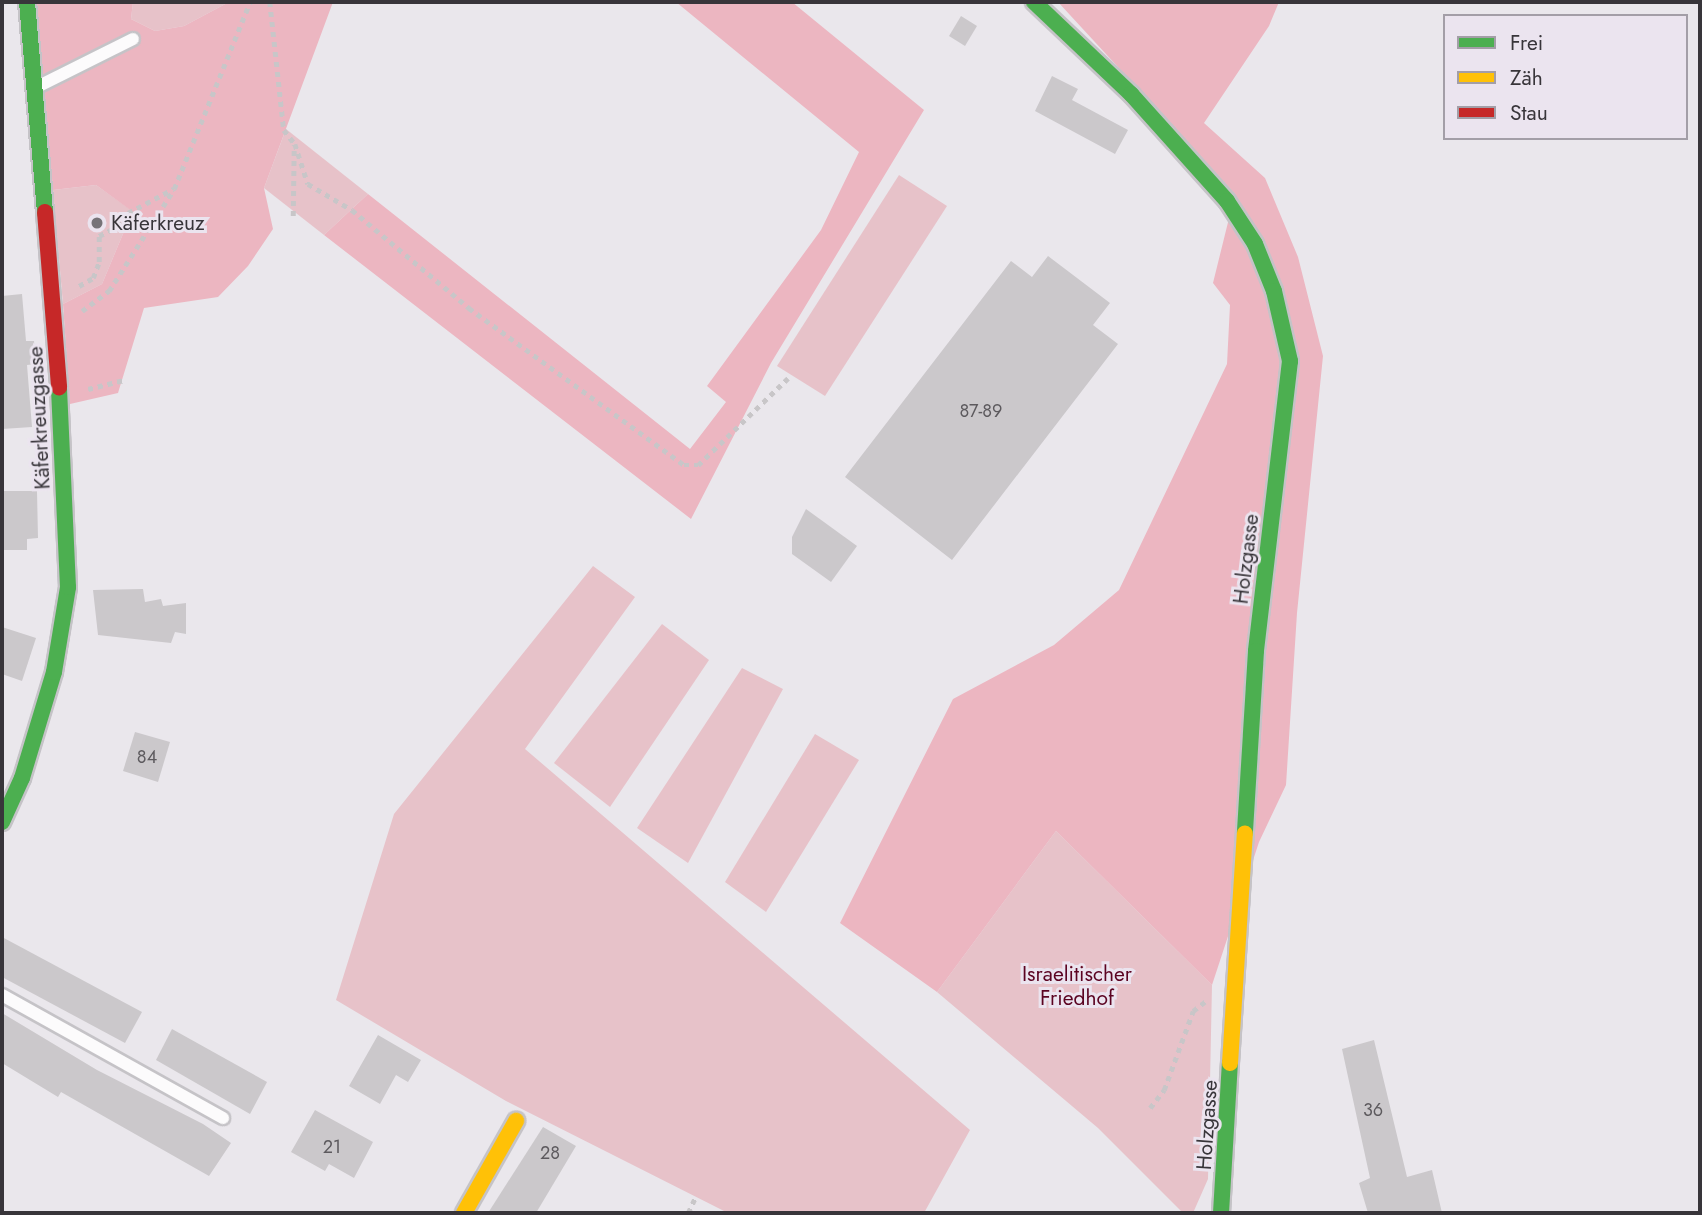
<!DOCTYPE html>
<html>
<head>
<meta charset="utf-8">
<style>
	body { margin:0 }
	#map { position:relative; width:1702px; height:1215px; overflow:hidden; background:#eae7ec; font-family:Jost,sans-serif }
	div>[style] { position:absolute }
	.green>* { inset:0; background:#e7c2c9 }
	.forest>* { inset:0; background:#ecb6c1 }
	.building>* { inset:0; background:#cbc8cb }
	.path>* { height:4.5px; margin-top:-2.25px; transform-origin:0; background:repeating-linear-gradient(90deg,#c8c6c8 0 5px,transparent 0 10px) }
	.roads { filter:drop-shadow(2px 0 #c5c3c7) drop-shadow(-2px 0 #c5c3c7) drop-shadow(0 2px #c5c3c7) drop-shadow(0 -2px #c5c3c7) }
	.lane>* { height:12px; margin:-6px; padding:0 6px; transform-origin:6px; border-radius:6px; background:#fcfbfc }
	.fast>* { height:16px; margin:-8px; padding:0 8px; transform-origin:8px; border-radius:8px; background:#4caf50 }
	.slow>* { height:16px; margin:-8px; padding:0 8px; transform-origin:8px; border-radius:8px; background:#ffc107 }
	.jam>* { height:16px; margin:-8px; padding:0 8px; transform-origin:8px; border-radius:8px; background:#c62828 }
	.dots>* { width:19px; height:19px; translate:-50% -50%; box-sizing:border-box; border:4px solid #ebe4ef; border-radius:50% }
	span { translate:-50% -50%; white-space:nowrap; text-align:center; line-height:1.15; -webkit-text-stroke:6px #ebe4ef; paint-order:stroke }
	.number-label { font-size:18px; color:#5d5a5e }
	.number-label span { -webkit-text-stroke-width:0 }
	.poi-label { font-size:21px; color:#38353a }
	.left { translate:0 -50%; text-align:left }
	.street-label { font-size:21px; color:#38353a }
	.park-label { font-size:21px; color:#5b0321 }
	.frame { position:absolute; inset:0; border:4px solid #38353a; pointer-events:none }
	.legend { position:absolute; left:1443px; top:14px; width:245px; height:126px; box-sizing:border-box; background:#ebe4ef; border:2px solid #a39ea7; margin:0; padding:9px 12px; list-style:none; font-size:21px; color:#38353a }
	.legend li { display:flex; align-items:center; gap:14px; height:35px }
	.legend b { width:35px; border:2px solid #a39ea7 }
</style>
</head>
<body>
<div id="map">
	<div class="green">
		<i style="clip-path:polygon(133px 2px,229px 2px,184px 26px,155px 31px,131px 19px)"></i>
		<i style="clip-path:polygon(286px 129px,368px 194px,324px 235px,264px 188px)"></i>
		<i style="clip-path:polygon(899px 175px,947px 206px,825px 396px,777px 366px)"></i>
		<i style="clip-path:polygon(96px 185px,141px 217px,125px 229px,102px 284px,63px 304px,53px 190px)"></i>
		<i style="clip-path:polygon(593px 566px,635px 597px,525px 749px,970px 1130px,924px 1213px,728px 1213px,506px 1101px,336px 1000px,394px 814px)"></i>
		<i style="clip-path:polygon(662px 624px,709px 660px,610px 807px,554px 763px)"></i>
		<i style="clip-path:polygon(742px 668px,783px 689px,688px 863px,637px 828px)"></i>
		<i style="clip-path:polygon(815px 734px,859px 760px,766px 912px,725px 882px)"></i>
		<i style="clip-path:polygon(1056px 831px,1212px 985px,1208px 1179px,1193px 1213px,1183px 1213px,1098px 1128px,937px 992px)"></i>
	</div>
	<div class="forest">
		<i style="clip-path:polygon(36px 2px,133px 2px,131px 19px,155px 31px,184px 26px,229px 2px,333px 2px,264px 188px,273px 229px,248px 266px,218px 297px,144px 308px,118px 393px,70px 404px,63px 304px,102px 284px,125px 229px,140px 217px,96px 185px,53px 190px)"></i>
		<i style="clip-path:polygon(676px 2px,792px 2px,924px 110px,771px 363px,691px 519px,324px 235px,368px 194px,690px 449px,726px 402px,707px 386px,821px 230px,859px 152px)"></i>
		<i style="clip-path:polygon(1058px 2px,1279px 2px,1269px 26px,1204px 123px,1265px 178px,1298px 257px,1323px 356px,1297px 613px,1286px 785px,1259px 842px,1212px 985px,1056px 831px,937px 992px,840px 923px,953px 699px,1054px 645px,1119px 590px,1227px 364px,1230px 305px,1213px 283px,1235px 194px)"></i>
	</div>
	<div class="building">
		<i style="clip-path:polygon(961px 16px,977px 26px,965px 46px,949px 36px)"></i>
		<i style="clip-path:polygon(1052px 76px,1078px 89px,1072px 100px,1128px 130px,1115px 154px,1035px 111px)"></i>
		<i style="clip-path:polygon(1048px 256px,1110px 303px,1093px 325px,1118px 344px,952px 560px,845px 477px,1011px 261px,1032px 277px)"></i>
		<i style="clip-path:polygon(22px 294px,26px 341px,34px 341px,36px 364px,27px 365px,32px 427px,2px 429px,2px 296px)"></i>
		<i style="clip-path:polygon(2px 491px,37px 491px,38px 538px,27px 539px,27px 550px,2px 550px)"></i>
		<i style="clip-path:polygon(806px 509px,857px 546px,831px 582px,792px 554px,792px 537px)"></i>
		<i style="clip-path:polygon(143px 589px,145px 602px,161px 599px,163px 606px,186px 603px,186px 634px,175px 632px,171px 643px,98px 635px,93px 590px)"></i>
		<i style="clip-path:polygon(2px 627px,36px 638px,22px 681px,2px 674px)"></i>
		<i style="clip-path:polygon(135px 732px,170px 742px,158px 782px,123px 771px)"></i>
		<i style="clip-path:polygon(2px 937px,142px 1012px,125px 1043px,2px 977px)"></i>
		<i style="clip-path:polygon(2px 1013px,97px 1070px,203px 1124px,231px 1143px,209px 1176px,61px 1092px,58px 1097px,2px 1063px)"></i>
		<i style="clip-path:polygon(172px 1029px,267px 1082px,250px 1114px,156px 1060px)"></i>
		<i style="clip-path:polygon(378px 1035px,421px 1060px,408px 1082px,396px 1075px,380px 1104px,349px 1086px)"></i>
		<i style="clip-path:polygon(1374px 1040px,1407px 1177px,1432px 1170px,1442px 1213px,1368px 1213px,1359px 1183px,1370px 1178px,1342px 1049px)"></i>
		<i style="clip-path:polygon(315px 1110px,373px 1142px,354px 1178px,329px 1164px,325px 1171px,291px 1152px)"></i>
		<i style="clip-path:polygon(543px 1127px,576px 1146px,536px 1213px,488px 1213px)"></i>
	</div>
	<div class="path">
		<i style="left:270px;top:2px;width:129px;rotate:83.8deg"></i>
		<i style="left:284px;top:130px;width:18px;rotate:52deg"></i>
		<i style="left:295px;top:144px;width:42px;rotate:72deg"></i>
		<i style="left:308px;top:184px;width:51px;rotate:30.6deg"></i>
		<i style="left:352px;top:210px;width:153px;rotate:39.9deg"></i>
		<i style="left:469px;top:308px;width:266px;rotate:36.1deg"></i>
		<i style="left:684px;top:465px;width:14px"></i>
		<i style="left:698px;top:465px;width:125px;rotate:-44deg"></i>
		<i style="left:293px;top:216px;width:71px;rotate:-89.2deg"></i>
		<i style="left:79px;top:286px;width:16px;rotate:-30deg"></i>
		<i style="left:93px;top:278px;width:17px;rotate:-69deg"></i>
		<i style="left:99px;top:262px;width:26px;rotate:-90deg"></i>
		<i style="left:99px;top:236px;width:21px;rotate:-28deg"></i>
		<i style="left:118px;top:226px;width:16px;rotate:-52deg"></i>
		<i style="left:128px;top:213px;width:51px;rotate:-28.1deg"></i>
		<i style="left:82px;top:311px;width:34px;rotate:-37deg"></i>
		<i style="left:109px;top:291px;width:121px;rotate:-57.5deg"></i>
		<i style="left:174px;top:189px;width:202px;rotate:-67.9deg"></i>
		<i style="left:88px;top:389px;width:38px;rotate:-14deg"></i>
		<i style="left:1150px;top:1108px;width:23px;rotate:-52deg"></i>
		<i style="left:1164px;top:1090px;width:84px;rotate:-69.8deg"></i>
		<i style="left:1193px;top:1011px;width:16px;rotate:-38deg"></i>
		<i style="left:688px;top:1213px;width:19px;rotate:-65deg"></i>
	</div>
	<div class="roads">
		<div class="lane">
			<i style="left:39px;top:86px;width:105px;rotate:-26.6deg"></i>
			<i style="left:2px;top:995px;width:253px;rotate:29.1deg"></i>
		</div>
		<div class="fast">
			<i style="left:27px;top:2px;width:211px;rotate:85.1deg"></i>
			<i style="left:1034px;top:2px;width:134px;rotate:43.5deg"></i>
			<i style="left:1131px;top:94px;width:144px;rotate:48.1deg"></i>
			<i style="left:1227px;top:201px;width:51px;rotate:56.9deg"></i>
			<i style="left:1255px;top:244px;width:51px;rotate:68deg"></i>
			<i style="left:1274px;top:291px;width:72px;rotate:77.1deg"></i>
			<i style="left:1290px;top:361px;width:292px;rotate:96.7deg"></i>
			<i style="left:1256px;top:651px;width:182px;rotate:93.5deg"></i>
			<i style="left:2px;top:822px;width:48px;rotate:-65.6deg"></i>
			<i style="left:22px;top:778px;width:111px;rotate:-73.2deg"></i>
			<i style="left:54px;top:672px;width:86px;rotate:-80.6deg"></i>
			<i style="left:68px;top:587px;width:200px;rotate:-92.6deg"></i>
			<i style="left:1221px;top:1213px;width:150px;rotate:-86.6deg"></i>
		</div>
		<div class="slow">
			<i style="left:1230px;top:1063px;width:230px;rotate:-86.3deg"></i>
			<i style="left:464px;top:1213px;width:106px;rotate:-60.5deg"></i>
		</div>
		<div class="jam">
			<i style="left:45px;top:212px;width:176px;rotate:85.4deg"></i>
		</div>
	</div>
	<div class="dots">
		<i style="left:97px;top:223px;background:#767378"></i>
	</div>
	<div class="number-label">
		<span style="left:981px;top:411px">87-89</span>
		<span style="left:147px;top:757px">84</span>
		<span style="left:1373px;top:1110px">36</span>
		<span style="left:332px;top:1147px">21</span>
		<span style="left:550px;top:1153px">28</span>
	</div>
	<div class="poi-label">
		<span class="left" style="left:111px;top:223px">Käferkreuz</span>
	</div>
	<div class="street-label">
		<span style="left:39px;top:418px;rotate:-93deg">Käferkreuzgasse</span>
		<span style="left:1246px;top:559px;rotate:-83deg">Holzgasse</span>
		<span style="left:1207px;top:1125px;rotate:-86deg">Holzgasse</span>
	</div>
	<div class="park-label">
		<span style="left:1077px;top:986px">Israelitischer<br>Friedhof</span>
	</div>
	<div class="frame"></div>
	<ul class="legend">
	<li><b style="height:9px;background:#4caf50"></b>Frei</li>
	<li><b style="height:9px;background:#ffc107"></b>Zäh</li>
	<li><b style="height:9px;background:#c62828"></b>Stau</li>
	</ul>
</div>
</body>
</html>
